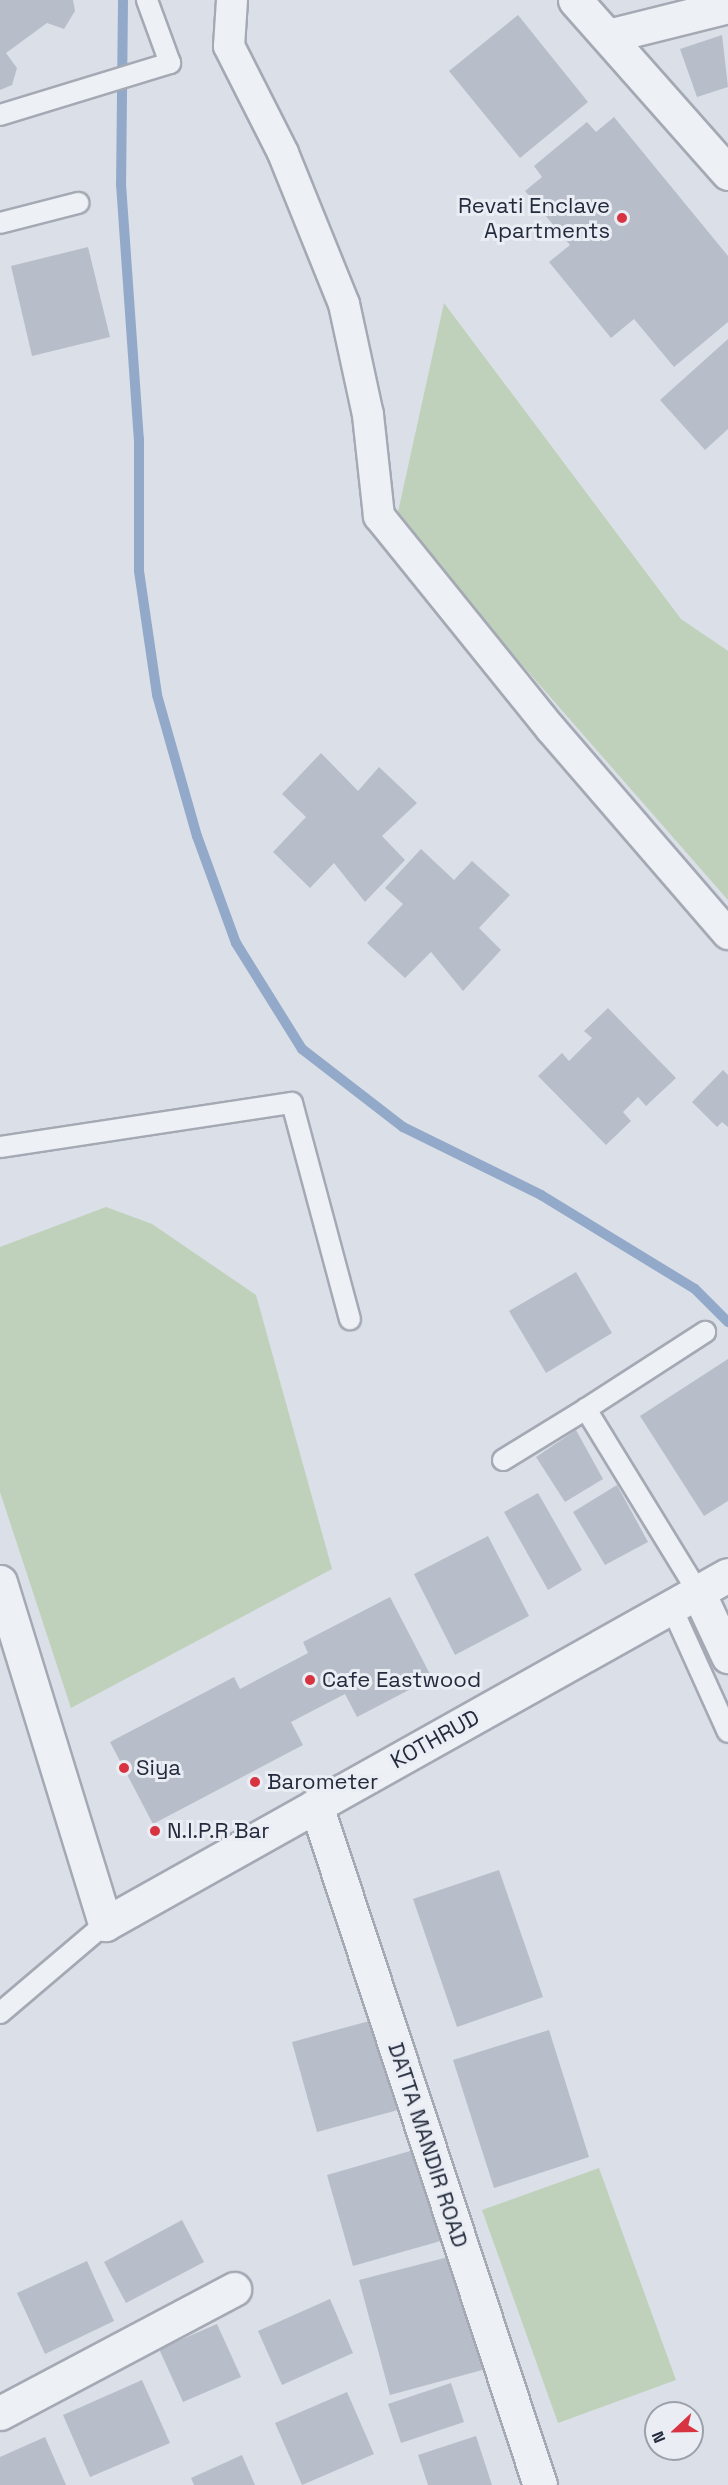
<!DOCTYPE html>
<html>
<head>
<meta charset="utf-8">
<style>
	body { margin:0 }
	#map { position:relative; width:728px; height:2485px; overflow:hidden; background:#dbdfe7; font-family:"Space Grotesk",sans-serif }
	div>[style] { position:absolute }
	.green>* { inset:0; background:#bfd1bb }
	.stream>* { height:10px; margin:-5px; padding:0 5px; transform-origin:5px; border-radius:5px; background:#92a9ca }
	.building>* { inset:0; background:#b8bdca }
	.roads { filter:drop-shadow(2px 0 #a4a9b4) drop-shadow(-2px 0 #a4a9b4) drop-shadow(0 2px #a4a9b4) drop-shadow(0 -2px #a4a9b4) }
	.service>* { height:20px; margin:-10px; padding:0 10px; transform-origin:10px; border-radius:10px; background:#edf0f5 }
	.pedestrian>* { height:30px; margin:-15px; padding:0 15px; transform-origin:15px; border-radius:15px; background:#edf0f5 }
	.minor>* { height:33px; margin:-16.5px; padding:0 16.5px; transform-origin:16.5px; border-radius:16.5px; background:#edf0f5 }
	.dots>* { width:16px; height:16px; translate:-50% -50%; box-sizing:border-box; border:3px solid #eaeef4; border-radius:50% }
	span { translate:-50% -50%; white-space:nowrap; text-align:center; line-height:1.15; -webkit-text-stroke:6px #eaeef4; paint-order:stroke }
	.poi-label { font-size:22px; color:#242b3d }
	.right { translate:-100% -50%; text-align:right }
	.left { translate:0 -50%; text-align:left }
	.street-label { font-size:22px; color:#242b3d }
	.north { position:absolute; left:644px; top:2401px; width:60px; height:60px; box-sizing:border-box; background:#eaeef4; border:2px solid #9ba0ab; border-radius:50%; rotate:248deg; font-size:16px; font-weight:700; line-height:24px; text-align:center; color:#242b3d }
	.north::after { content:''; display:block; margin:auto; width:21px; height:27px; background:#d83341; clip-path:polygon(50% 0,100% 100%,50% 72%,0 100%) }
</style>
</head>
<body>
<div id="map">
	<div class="green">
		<i style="clip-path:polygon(444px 303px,681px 619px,728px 651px,728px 900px,396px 521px)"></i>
		<i style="clip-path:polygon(106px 1207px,152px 1224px,256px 1295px,332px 1569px,71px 1708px,0 1492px,0 1247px)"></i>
		<i style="clip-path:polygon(599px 2168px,676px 2380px,558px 2423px,482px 2210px)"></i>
	</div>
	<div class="stream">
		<i style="left:123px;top:0;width:184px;rotate:90.6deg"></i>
		<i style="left:121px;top:184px;width:256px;rotate:86deg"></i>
		<i style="left:139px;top:439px;width:132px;rotate:90deg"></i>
		<i style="left:139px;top:571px;width:125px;rotate:81.7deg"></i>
		<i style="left:157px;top:695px;width:147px;rotate:74.2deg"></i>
		<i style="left:197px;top:836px;width:114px;rotate:70deg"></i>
		<i style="left:236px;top:943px;width:125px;rotate:58.1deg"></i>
		<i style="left:302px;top:1049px;width:128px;rotate:37.7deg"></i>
		<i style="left:403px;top:1127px;width:154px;rotate:26.2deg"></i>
		<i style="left:541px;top:1195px;width:180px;rotate:31.4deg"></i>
		<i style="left:695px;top:1289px;width:47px;rotate:45deg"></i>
	</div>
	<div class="building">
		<i style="clip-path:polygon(0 0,73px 0,75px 11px,64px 29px,47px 23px,6px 53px,17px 68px,12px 85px,0 90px)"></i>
		<i style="clip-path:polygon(518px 15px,588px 102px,520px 158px,449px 71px)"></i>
		<i style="clip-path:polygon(722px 35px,728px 87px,697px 97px,680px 49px)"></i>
		<i style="clip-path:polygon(614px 117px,728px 256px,728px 322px,674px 367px,634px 319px,611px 338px,549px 262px,570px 245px,525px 191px,542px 177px,534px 166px,587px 122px,596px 132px)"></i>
		<i style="clip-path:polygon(88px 247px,110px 337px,32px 356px,11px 266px)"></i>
		<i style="clip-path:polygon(728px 339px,728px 429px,705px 450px,660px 400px)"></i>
		<i style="clip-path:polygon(321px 753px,358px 791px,379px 767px,417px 803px,382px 836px,405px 860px,365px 902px,334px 863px,310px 888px,273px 852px,306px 817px,282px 794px)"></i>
		<i style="clip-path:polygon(421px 849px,454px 880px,472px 861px,510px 895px,479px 928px,501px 950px,463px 991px,431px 952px,405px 978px,367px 943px,403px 904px,385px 888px)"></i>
		<i style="clip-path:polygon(608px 1008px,676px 1078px,646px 1106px,638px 1097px,623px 1112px,631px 1121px,606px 1145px,538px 1076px,562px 1053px,569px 1061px,592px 1038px,584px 1031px)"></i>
		<i style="clip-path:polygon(723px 1070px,728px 1075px,728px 1127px,722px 1122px,717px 1127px,692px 1102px)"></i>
		<i style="clip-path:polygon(576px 1272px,612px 1333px,546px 1373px,509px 1311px)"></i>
		<i style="clip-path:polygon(728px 1359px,728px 1501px,704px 1516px,640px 1416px)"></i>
		<i style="clip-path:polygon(576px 1430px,603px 1479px,565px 1502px,536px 1457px)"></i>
		<i style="clip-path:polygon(617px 1485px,648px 1542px,605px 1565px,573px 1512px)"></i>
		<i style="clip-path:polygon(538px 1493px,582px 1570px,548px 1590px,504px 1512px)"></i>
		<i style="clip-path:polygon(488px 1536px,529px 1616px,455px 1655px,414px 1574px)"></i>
		<i style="clip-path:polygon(390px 1597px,432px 1678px,357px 1717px,345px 1694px,291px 1722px,303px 1745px,153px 1824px,110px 1742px,234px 1677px,240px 1689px,308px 1653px,303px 1642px)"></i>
		<i style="clip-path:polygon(499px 1870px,543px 1997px,457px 2027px,413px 1899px)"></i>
		<i style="clip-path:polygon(384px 2017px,409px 2107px,317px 2132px,292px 2042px)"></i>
		<i style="clip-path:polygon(549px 2030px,589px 2157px,494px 2188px,453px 2060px)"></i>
		<i style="clip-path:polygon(424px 2147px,451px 2238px,353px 2266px,327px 2175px)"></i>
		<i style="clip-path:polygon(182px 2220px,204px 2262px,126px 2303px,104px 2262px)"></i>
		<i style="clip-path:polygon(456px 2255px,486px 2369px,390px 2395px,359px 2280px)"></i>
		<i style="clip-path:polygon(87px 2261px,114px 2321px,45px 2354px,17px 2293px)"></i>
		<i style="clip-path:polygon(330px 2299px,353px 2353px,282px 2385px,258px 2331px)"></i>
		<i style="clip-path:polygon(217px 2324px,241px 2377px,183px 2402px,159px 2349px)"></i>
		<i style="clip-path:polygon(142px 2380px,170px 2443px,90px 2477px,63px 2415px)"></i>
		<i style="clip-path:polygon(451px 2383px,464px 2422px,401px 2443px,388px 2404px)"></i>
		<i style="clip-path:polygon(347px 2392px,374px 2454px,302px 2485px,275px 2423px)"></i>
		<i style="clip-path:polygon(476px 2436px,492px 2485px,428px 2485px,418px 2455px)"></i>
		<i style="clip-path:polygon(45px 2437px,66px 2485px,0 2485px,0 2457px)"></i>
		<i style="clip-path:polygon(242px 2455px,255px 2485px,194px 2485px,191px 2478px)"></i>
	</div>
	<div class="roads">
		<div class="service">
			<i style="left:0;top:115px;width:178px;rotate:-17deg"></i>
			<i style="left:170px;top:63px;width:67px;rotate:-110.1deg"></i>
			<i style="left:0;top:223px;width:81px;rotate:-14.4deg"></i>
			<i style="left:0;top:1147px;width:295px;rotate:-8.6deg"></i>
			<i style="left:292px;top:1103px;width:224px;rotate:75deg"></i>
			<i style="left:503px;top:1460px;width:97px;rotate:-31.6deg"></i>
			<i style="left:698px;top:1592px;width:215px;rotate:-121.5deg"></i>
			<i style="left:586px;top:1409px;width:142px;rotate:-32.9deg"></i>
			<i style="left:671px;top:1606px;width:138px;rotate:65.7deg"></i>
			<i style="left:0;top:2013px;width:138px;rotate:-40.3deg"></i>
		</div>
		<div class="pedestrian">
			<i style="left:232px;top:0;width:46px;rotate:93.7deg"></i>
			<i style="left:229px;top:46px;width:120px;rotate:63.2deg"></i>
			<i style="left:283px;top:153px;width:163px;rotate:68deg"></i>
			<i style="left:344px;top:304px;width:114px;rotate:77.8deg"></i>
			<i style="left:368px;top:415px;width:102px;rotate:83.8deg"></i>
			<i style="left:379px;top:516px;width:274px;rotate:51.1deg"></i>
			<i style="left:551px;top:729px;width:271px;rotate:49.2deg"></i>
		</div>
		<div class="minor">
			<i style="left:575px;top:0;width:231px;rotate:48.5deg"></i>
			<i style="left:608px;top:36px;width:124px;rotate:-14deg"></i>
			<i style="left:0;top:1582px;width:358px;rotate:72.9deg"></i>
			<i style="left:105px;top:1924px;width:714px;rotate:-29.26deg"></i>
			<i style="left:698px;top:1592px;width:71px;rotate:64.9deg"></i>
			<i style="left:316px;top:1805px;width:716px;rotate:71.77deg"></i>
			<i style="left:0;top:2413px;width:265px;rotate:-27.9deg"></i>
		</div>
	</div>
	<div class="dots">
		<i style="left:622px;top:218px;background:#d83341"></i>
		<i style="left:310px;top:1680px;background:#d83341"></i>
		<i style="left:124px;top:1768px;background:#d83341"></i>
		<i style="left:255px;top:1782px;background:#d83341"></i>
		<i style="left:155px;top:1831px;background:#d83341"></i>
	</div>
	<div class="poi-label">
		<span class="right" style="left:610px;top:218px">Revati Enclave<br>Apartments</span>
		<span class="left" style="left:322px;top:1680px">Cafe Eastwood</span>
		<span class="left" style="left:136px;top:1768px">Siya</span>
		<span class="left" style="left:267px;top:1782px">Barometer</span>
		<span class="left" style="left:167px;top:1831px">N.I.P.R Bar</span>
	</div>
	<div class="street-label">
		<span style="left:435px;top:1739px;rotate:-29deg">KOTHRUD</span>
		<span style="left:428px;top:2145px;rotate:72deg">DATTA MANDIR ROAD</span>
	</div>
	<div class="north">N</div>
</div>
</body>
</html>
